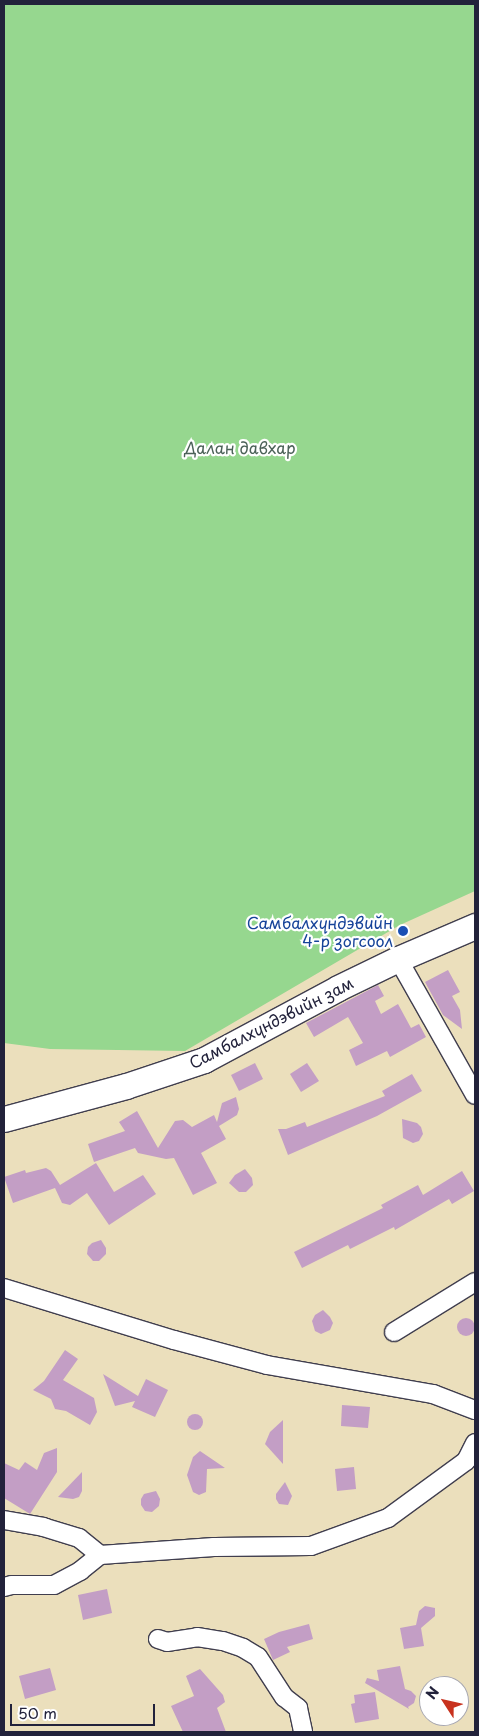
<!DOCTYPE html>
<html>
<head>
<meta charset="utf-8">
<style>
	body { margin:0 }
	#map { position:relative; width:479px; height:1736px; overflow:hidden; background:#ebdfbc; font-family:"Playpen Sans",sans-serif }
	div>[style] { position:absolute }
	.green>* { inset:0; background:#96d78f }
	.building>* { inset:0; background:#c39ec5 }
	.round { border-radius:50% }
	.roads { filter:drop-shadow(1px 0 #403e4e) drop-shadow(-1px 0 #403e4e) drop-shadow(0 1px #403e4e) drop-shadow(0 -1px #403e4e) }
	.street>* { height:18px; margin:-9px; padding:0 9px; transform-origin:9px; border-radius:9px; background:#fff }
	.secondary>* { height:25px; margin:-12.5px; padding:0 12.5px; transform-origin:12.5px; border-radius:12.5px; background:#fff }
	.dots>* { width:14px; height:14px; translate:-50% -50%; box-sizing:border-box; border:2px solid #fff; border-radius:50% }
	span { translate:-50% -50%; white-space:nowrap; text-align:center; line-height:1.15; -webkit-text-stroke:4.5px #fff; paint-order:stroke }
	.park-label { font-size:16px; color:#4b6158 }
	.transit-label { font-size:16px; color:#164399 }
	.right { translate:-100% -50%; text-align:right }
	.street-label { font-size:16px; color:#22223b }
	.frame { position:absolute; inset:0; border:5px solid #22223b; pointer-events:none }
	.north { position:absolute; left:419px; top:1676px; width:50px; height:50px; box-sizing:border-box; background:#fff; border:1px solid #a7a7b1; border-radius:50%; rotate:305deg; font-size:14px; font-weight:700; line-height:20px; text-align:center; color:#22223b }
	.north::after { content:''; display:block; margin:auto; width:18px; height:22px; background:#c8321e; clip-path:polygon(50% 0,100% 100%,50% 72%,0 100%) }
	.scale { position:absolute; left:10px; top:1704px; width:145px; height:22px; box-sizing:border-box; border:2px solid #22223b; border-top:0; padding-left:6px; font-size:15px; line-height:18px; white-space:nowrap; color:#22223b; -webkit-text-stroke:4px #fff; paint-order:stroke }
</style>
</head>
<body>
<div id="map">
	<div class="green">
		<i style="clip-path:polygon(4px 4px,475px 4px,475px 891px,400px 925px,185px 1051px,50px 1049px,4px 1043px)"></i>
	</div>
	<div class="building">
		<i style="clip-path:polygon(448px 970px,460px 992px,452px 996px,460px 1010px,462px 1029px,443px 1015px,425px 982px)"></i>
		<i style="clip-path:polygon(378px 985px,384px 996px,375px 1001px,381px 1014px,398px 1004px,411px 1028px,419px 1024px,426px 1037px,390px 1057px,387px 1051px,356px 1066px,349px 1050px,363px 1043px,348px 1017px,314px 1037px,306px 1023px)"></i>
		<i style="clip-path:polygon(255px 1063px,263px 1079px,239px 1091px,231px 1075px)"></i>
		<i style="clip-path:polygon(307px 1063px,319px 1081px,301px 1092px,290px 1074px)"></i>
		<i style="clip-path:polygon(412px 1074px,422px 1091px,377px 1116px,288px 1155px,278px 1129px,286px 1129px,305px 1122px,307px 1127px,385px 1096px,382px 1091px)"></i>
		<i style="clip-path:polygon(236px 1097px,239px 1109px,237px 1115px,219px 1126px,226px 1139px,201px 1153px,217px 1183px,193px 1195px,174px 1158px,166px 1159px,138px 1153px,135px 1148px,94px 1162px,88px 1144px,125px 1131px,119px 1122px,137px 1111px,158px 1148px,175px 1121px,183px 1120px,192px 1127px,214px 1115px,217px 1122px,222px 1103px)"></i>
		<i style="clip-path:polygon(402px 1119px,417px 1123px,421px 1127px,423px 1134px,419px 1141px,413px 1143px,403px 1138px)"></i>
		<i style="clip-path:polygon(96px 1163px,114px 1192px,143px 1175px,156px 1194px,109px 1225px,87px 1193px,70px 1205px,62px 1203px,55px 1188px,13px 1203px,4px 1177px,25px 1170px,26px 1173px,46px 1168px,51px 1171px,60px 1185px)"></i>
		<i style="clip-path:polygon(245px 1169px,252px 1178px,253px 1185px,246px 1192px,239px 1192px,229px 1183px,235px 1175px)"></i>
		<i style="clip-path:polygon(462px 1171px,474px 1191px,452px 1204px,449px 1199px,395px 1230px,394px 1227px,350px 1249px,348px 1245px,302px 1268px,294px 1252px,383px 1208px,381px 1205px,418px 1185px,423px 1195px)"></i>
		<i style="clip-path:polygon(101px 1240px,106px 1248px,106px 1254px,99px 1261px,93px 1261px,87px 1254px,88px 1247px,92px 1243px)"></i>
		<i style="clip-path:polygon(323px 1310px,330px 1317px,333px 1323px,330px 1330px,321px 1334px,315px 1331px,312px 1321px,315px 1315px)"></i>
		<i class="round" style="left:457px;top:1318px;width:18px;height:18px"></i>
		<i style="clip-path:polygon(65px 1350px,78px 1359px,63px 1380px,94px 1398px,97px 1412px,90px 1425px,66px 1411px,55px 1409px,51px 1399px,33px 1390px,44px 1381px)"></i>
		<i style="clip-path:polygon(103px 1374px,138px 1396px,146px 1379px,168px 1390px,155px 1417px,132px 1407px,135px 1401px,115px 1406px)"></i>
		<i style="clip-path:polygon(342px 1405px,370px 1407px,368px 1428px,341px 1426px)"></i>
		<i class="round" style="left:187px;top:1414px;width:16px;height:16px"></i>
		<i style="clip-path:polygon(283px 1420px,283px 1464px,265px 1444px,270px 1432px)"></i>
		<i style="clip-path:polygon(57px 1448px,57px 1472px,30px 1514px,4px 1498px,4px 1463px,19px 1470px,25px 1462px,37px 1470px,44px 1453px)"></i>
		<i style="clip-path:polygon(200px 1451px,225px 1468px,207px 1469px,206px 1492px,199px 1495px,193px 1492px,187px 1475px,193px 1457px)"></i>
		<i style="clip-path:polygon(354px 1467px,356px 1489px,337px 1491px,335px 1469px)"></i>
		<i style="clip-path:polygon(82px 1472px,82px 1491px,79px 1497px,73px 1499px,58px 1497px)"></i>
		<i style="clip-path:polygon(285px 1482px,292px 1496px,288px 1505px,279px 1504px,276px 1499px,276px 1494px)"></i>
		<i style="clip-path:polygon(156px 1491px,160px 1499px,159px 1506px,152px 1512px,145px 1511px,141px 1505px,141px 1499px,144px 1494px)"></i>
		<i style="clip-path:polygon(107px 1589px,112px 1613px,83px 1620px,78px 1595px)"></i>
		<i style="clip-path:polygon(425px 1606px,435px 1608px,435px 1616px,421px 1628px,424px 1646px,404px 1649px,400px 1628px,416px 1625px,419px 1611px)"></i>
		<i style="clip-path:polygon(309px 1624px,313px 1639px,287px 1647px,290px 1652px,273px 1660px,264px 1639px,279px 1632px)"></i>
		<i style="clip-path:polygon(400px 1666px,405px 1689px,411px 1691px,416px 1696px,414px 1703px,408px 1707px,409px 1709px,365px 1683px,367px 1678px,379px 1681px,377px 1670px)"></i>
		<i style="clip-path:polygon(50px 1668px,56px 1690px,25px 1699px,19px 1676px)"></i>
		<i style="clip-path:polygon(200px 1669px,223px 1695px,225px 1702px,217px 1708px,226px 1732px,183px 1732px,171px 1706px,194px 1696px,186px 1676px)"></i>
		<i style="clip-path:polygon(375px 1692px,379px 1719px,355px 1723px,351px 1704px,355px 1703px,354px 1695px)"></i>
	</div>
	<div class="roads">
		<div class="street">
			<i style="left:398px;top:959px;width:156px;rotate:60.5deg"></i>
			<i style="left:4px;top:1288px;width:178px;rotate:17deg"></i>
			<i style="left:174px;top:1340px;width:96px;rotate:15deg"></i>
			<i style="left:267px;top:1365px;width:169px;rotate:9.9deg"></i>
			<i style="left:433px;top:1394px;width:45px;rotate:20.9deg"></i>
			<i style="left:394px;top:1332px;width:95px;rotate:-31.7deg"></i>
			<i style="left:4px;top:1520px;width:40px;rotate:10deg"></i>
			<i style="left:43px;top:1527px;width:38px;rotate:17deg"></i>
			<i style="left:79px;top:1538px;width:27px;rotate:39deg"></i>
			<i style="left:4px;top:1587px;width:8px;rotate:-14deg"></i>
			<i style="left:12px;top:1585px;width:42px"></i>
			<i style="left:54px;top:1585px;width:30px;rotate:-28deg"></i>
			<i style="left:80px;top:1571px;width:26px;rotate:-39deg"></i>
			<i style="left:100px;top:1555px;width:114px;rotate:-4deg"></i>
			<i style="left:214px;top:1547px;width:97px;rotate:-0.6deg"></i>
			<i style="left:311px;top:1546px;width:82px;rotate:-20deg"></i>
			<i style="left:388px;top:1518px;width:97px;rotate:-36.2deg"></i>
			<i style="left:466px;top:1461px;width:20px;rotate:-63deg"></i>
			<i style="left:158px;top:1639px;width:9px;rotate:18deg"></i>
			<i style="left:167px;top:1642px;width:30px;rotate:-9deg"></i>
			<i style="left:197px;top:1637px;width:26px;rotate:9deg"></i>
			<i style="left:223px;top:1641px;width:21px;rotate:19deg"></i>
			<i style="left:243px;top:1648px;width:17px;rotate:31deg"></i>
			<i style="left:258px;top:1657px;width:48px;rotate:57deg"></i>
			<i style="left:284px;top:1697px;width:18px;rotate:38deg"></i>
			<i style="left:298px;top:1708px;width:25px;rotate:78deg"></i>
		</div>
		<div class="secondary">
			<i style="left:4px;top:1119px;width:126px;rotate:-15.1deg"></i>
			<i style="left:126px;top:1086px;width:82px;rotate:-18.4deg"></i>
			<i style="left:204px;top:1060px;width:152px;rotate:-28.2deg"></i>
			<i style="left:338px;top:988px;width:67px;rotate:-25.8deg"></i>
			<i style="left:398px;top:959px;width:84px;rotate:-23.2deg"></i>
		</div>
	</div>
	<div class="dots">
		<i style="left:403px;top:931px;background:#1a4fb4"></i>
	</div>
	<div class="park-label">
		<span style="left:240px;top:447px">Далан давхар</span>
	</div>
	<div class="transit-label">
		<span class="right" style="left:393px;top:931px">Самбалхүндэвийн<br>4-р зогсоол</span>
	</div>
	<div class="street-label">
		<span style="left:271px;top:1022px;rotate:-27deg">Самбалхүндэвийн зам</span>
	</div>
	<div class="frame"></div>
	<div class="north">N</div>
	<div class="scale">50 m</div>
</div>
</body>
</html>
